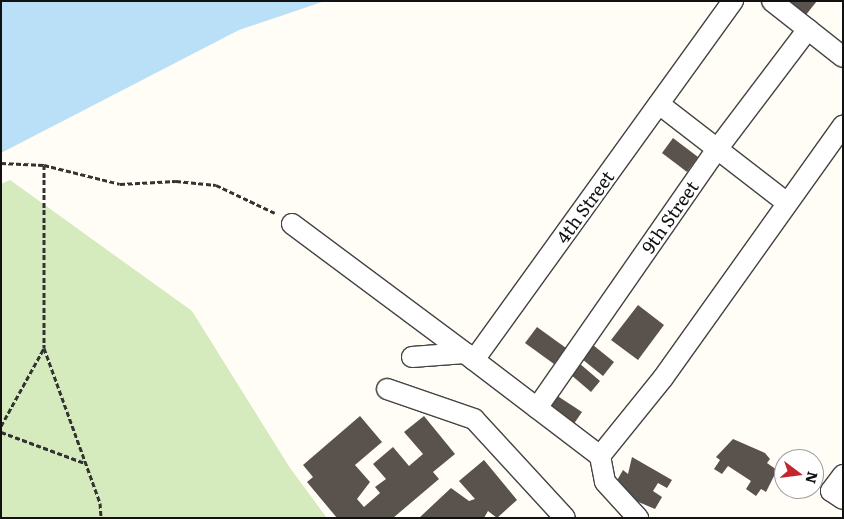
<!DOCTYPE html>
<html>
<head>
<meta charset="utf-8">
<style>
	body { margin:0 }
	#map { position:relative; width:844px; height:519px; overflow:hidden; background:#fffdf5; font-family:Literata,serif }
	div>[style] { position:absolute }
	.green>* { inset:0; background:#d5ebbd }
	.water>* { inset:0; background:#b9e0f7 }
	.building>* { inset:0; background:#5a524d }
	.path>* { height:3px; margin-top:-1.5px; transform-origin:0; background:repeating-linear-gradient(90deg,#333 0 5px,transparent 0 7.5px) }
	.roads { filter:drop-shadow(1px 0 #444) drop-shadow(-1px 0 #444) drop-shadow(0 1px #444) drop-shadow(0 -1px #444) }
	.minor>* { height:20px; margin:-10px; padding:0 10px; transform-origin:10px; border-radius:10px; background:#fff }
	span { translate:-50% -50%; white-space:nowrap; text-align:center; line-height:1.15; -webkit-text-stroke:5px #fff; paint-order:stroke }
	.street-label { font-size:18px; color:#111 }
	.frame { position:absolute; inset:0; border:2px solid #111; pointer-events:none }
	.north { position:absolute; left:774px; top:449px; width:50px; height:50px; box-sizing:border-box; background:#fff; border:1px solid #a0a0a0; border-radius:50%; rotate:105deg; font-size:14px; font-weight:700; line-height:20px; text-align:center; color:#111 }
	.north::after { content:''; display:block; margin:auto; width:18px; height:22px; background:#c4262e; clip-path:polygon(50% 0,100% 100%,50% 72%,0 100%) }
</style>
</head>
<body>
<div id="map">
	<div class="green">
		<i style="clip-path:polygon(10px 180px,192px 311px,290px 468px,327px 518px,1px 518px,1px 184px)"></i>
	</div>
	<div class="water">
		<i style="clip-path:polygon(1px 1px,325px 1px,239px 30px,1px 153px)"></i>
	</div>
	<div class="building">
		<i style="clip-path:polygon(786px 1px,817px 1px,805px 16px)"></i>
		<i style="clip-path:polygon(673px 138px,698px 157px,687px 172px,662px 153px)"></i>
		<i style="clip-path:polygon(638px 305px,664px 325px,638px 360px,611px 340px)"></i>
		<i style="clip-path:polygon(537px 327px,566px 348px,554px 364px,525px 343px)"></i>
		<i style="clip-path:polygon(593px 345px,614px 362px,603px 376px,582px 359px)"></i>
		<i style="clip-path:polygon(579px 363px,600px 381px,591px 392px,570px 374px)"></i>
		<i style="clip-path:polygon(556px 395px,582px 412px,571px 428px,545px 411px)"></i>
		<i style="clip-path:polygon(360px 416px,382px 442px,355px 465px,370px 482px,357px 499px,364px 507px,380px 493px,375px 487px,386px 479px,373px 464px,393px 447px,409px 466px,423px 454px,404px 432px,424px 416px,455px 454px,433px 472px,439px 479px,393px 518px,337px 518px,307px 482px,313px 477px,303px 465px)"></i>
		<i style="clip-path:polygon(733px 439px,765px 453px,770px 459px,767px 463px,777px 470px,766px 492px,761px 489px,756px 496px,746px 489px,751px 481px,728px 466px,722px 474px,714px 469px,720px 460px,716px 457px)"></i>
		<i style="clip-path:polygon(632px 457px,672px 480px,667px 488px,658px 483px,653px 491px,662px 497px,655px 509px,622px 495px,615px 484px,623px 470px,628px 474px)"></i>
		<i style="clip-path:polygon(484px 460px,517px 500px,497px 518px,488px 511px,484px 518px,419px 518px,451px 488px,469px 501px,475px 499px,459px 481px)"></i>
	</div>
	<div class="path">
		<i style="left:1px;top:163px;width:43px;rotate:2.7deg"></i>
		<i style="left:44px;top:165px;width:78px;rotate:14deg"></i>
		<i style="left:120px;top:184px;width:56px;rotate:-3.1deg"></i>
		<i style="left:176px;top:181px;width:40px;rotate:5.7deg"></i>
		<i style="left:216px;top:185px;width:65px;rotate:25.4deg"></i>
		<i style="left:44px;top:165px;width:183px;rotate:90deg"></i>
		<i style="left:44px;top:348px;width:165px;rotate:70.1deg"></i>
		<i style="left:100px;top:503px;width:15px;rotate:86deg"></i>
		<i style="left:1px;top:426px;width:89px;rotate:-61.1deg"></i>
		<i style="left:1px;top:432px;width:90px;rotate:20.3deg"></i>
	</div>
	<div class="roads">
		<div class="minor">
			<i style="left:772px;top:1px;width:90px;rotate:38.3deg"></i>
			<i style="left:659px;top:104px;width:162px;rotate:37.7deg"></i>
			<i style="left:292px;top:224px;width:216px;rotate:36.7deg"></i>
			<i style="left:412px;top:357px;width:53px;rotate:-4.3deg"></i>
			<i style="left:465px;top:353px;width:11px;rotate:38deg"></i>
			<i style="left:474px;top:360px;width:443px;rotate:-54.2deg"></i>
			<i style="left:474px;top:360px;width:158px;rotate:37.3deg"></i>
			<i style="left:600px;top:456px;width:100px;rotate:-51.1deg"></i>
			<i style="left:663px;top:378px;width:310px;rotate:-54.5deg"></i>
			<i style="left:387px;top:389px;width:92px;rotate:19deg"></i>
			<i style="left:474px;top:419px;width:134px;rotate:47.4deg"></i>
			<i style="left:537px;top:408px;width:317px;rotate:-55.2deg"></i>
			<i style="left:718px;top:148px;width:149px;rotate:-52.9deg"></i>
			<i style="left:600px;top:456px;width:26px;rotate:79deg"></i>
			<i style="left:605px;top:482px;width:49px;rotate:47.5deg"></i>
			<i style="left:843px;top:475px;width:20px;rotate:127deg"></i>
			<i style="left:831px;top:491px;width:14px;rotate:34deg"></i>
		</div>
	</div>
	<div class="street-label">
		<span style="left:585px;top:207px;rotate:-54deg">4th Street</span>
		<span style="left:670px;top:217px;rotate:-55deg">9th Street</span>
	</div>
	<div class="frame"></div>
	<div class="north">N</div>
</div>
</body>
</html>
